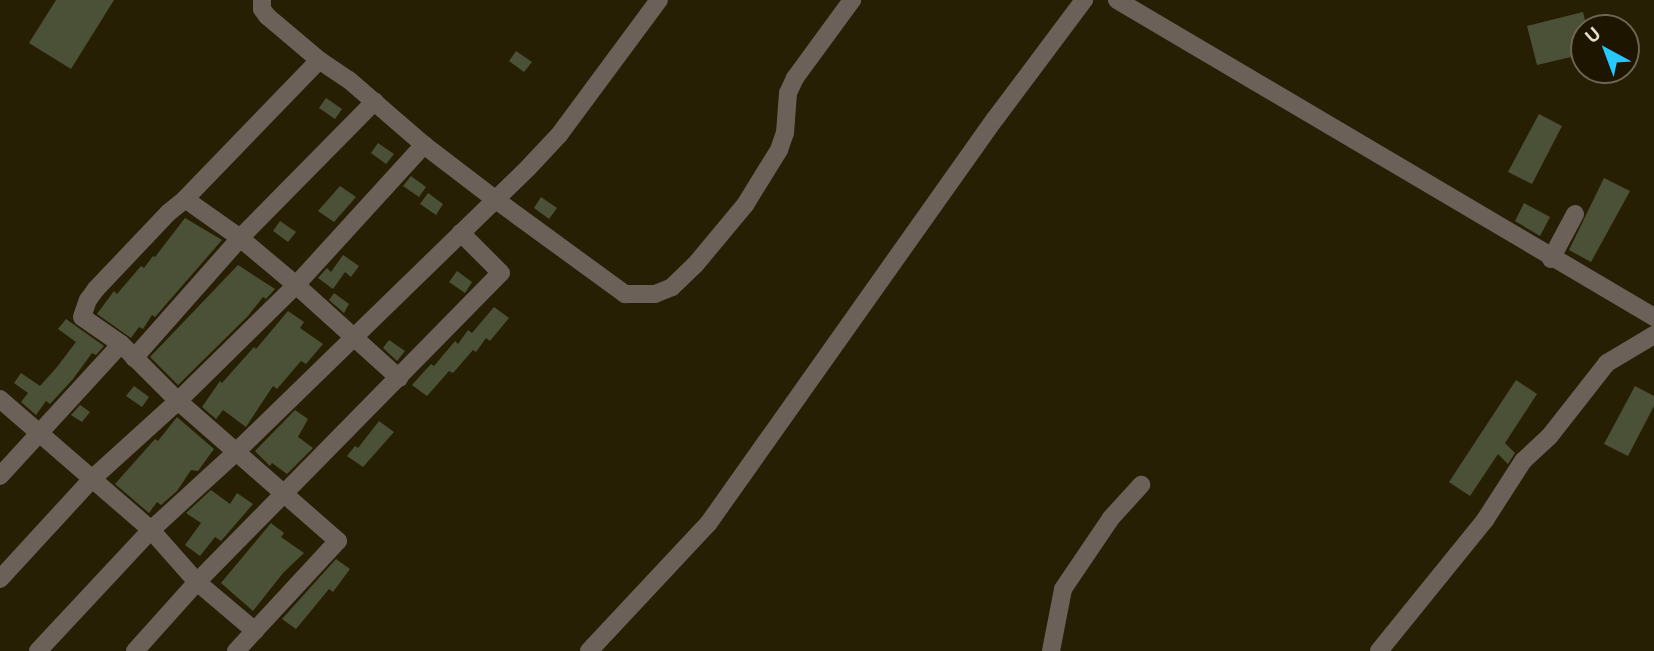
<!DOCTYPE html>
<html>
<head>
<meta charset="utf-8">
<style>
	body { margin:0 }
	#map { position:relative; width:1654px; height:651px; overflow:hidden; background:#271f04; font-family:Ubuntu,sans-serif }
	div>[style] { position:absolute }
	.building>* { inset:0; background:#4b5136 }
	.minor>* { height:18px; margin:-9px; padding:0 9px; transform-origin:9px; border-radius:9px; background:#6b6158 }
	span { translate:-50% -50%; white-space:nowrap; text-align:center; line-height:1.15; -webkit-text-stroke:6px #1d1500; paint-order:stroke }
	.north { position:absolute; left:1570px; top:14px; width:70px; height:70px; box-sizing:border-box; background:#1d1500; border:2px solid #6c6552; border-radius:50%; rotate:319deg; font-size:19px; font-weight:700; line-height:28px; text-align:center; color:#e3dece }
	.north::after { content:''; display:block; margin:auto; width:24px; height:32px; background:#25c9fe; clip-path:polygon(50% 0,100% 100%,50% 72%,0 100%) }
</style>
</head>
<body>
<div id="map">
	<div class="building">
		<i style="clip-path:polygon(56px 0,114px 0,71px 69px,29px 43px)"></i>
		<i style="clip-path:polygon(1583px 12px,1587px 28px,1584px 28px,1584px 54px,1537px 65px,1527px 26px)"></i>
		<i style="clip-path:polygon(516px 51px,532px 62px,524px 72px,509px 61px)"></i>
		<i style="clip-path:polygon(326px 98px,342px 109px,335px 119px,319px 108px)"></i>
		<i style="clip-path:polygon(1539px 114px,1562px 126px,1532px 184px,1508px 172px)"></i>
		<i style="clip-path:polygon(378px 143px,394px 154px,386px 164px,371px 153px)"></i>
		<i style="clip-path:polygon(411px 176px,426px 187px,419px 197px,403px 186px)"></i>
		<i style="clip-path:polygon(1604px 178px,1630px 191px,1591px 262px,1569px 250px)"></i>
		<i style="clip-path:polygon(340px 186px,356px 197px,334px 222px,318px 211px)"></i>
		<i style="clip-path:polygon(428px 193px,443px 204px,436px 215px,420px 204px)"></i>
		<i style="clip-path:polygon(541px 197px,557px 208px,549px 219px,534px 208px)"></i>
		<i style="clip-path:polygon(1524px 203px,1550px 217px,1540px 236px,1515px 221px)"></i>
		<i style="clip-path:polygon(185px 218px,222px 240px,155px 317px,152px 315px,143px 329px,139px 327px,131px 338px,97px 314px,114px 291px,117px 294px,141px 266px,144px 268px,153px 256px,155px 257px)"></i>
		<i style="clip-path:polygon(280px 221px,296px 232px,288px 242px,273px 231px)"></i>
		<i style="clip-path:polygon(343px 255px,359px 266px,351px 277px,345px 272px,333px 289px,318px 278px,327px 268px,331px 272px)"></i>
		<i style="clip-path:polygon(238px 265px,275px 289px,266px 299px,263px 297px,248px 316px,178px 385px,150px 357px)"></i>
		<i style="clip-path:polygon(457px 271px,472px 282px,465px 293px,449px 282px)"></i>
		<i style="clip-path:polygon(334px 293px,349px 304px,344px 313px,329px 300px)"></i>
		<i style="clip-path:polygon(494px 307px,509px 318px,490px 341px,486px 338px,476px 352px,473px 350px,453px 373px,449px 371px,427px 396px,412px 385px,431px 364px,434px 366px,455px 341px,458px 344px,468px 330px,472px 333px)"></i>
		<i style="clip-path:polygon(288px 311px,304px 322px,300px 328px,323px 344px,306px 364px,301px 361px,277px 389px,273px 386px,246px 427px,223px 410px,216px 419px,202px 407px,220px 381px,222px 383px,254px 347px,256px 349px)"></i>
		<i style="clip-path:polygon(66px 319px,104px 346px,96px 355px,92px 353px,73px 379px,50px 404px,46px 401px,36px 415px,21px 402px,28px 393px,14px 383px,21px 373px,40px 386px,57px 367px,76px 342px,58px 329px)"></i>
		<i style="clip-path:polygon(389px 340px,405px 351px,397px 361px,383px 348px)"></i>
		<i style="clip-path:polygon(1516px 380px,1537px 394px,1505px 443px,1515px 453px,1508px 464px,1498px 454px,1470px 496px,1449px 482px)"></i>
		<i style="clip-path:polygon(134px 386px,149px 397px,142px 407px,126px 396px)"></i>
		<i style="clip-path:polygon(1635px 386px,1654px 396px,1654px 406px,1628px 456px,1604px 444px)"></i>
		<i style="clip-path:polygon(80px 405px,90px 412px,82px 422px,71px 415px)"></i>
		<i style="clip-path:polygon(295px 410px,308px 419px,298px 437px,313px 448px,287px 474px,272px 463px,270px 466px,255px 451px)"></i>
		<i style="clip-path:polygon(177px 417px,214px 449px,198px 471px,191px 470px,177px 491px,161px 505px,157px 502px,149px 513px,115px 484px,155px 439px,158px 441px)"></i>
		<i style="clip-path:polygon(379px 421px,394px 432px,363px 467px,347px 456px,355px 446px,358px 448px)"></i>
		<i style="clip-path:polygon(211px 490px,230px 504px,237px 493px,253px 504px,221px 541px,215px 537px,200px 556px,185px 545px,201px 523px,186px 513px)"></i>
		<i style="clip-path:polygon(271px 523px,284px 533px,281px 537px,304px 553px,283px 573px,253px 611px,221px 583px)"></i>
		<i style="clip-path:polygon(336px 559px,350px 569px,333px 592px,329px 589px,296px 629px,282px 619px)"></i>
	</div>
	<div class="minor">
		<i style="left:262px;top:0;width:9px;rotate:90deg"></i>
		<i style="left:262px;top:9px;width:9px;rotate:54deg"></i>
		<i style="left:267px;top:16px;width:68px;rotate:40.2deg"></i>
		<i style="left:1117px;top:0;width:624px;rotate:30.55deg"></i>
		<i style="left:185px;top:199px;width:67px;rotate:35.3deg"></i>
		<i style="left:240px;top:238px;width:73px;rotate:40deg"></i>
		<i style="left:296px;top:285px;width:139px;rotate:42.1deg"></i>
		<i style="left:1551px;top:259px;width:51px;rotate:-61.9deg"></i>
		<i style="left:134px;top:358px;width:160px;rotate:-48.5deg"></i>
		<i style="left:240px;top:238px;width:192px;rotate:-45.4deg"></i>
		<i style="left:0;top:399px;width:200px;rotate:40.9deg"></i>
		<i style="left:151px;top:530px;width:69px;rotate:48.5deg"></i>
		<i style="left:197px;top:582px;width:76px;rotate:40.2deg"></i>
		<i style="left:0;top:476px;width:179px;rotate:-47.5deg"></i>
		<i style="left:0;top:579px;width:137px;rotate:-47.4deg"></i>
		<i style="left:93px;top:478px;width:115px;rotate:-42.2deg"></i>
		<i style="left:178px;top:401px;width:165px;rotate:-44.5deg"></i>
		<i style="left:296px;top:285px;width:190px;rotate:-47.6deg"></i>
		<i style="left:38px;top:651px;width:166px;rotate:-47deg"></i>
		<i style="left:151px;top:530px;width:115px;rotate:-42.5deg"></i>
		<i style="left:236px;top:452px;width:407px;rotate:-44.2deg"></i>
		<i style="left:528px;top:168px;width:45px;rotate:-46.8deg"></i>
		<i style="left:559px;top:135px;width:168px;rotate:-53.5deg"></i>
		<i style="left:135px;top:651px;width:93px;rotate:-48.1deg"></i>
		<i style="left:197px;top:582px;width:433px;rotate:-45.5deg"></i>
		<i style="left:501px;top:273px;width:57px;rotate:-135deg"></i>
		<i style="left:236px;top:651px;width:150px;rotate:-47.2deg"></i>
		<i style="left:338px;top:541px;width:213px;rotate:-138.8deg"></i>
		<i style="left:178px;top:401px;width:81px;rotate:-135deg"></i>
		<i style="left:121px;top:344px;width:47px;rotate:-145.3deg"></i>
		<i style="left:82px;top:317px;width:18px;rotate:-71deg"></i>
		<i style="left:88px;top:300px;width:14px;rotate:-54deg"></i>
		<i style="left:96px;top:289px;width:105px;rotate:-46.5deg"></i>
		<i style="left:168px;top:213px;width:22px;rotate:-39deg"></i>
		<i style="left:185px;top:199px;width:193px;rotate:-46deg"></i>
		<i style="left:319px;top:60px;width:36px;rotate:34deg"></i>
		<i style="left:349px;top:80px;width:99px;rotate:40.9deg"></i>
		<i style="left:424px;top:145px;width:91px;rotate:37.4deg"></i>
		<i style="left:496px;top:200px;width:160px;rotate:36.1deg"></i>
		<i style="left:625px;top:294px;width:30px"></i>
		<i style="left:655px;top:294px;width:18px;rotate:-22deg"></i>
		<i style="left:672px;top:287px;width:32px;rotate:-44deg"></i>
		<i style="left:695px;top:265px;width:78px;rotate:-50.2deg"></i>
		<i style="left:745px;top:205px;width:65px;rotate:-58.3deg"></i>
		<i style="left:779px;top:150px;width:18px;rotate:-71deg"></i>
		<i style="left:785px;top:133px;width:40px;rotate:-85.7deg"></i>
		<i style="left:788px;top:93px;width:17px;rotate:-65deg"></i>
		<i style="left:795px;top:78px;width:97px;rotate:-53.8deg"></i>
		<i style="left:589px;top:651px;width:174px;rotate:-46.9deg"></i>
		<i style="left:708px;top:524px;width:496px;rotate:-54.7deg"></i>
		<i style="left:995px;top:119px;width:149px;rotate:-53.2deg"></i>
		<i style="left:1051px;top:651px;width:63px;rotate:-79deg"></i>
		<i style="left:1063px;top:589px;width:86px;rotate:-55.9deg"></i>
		<i style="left:1111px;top:518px;width:45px;rotate:-47.7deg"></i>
		<i style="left:1379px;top:651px;width:169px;rotate:-51deg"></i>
		<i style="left:1485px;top:520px;width:70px;rotate:-57.2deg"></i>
		<i style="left:1523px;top:461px;width:35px;rotate:-43deg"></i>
		<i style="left:1549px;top:437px;width:94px;rotate:-51.9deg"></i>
		<i style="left:1607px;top:363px;width:55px;rotate:-30.8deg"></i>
	</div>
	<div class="north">U</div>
</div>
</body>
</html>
